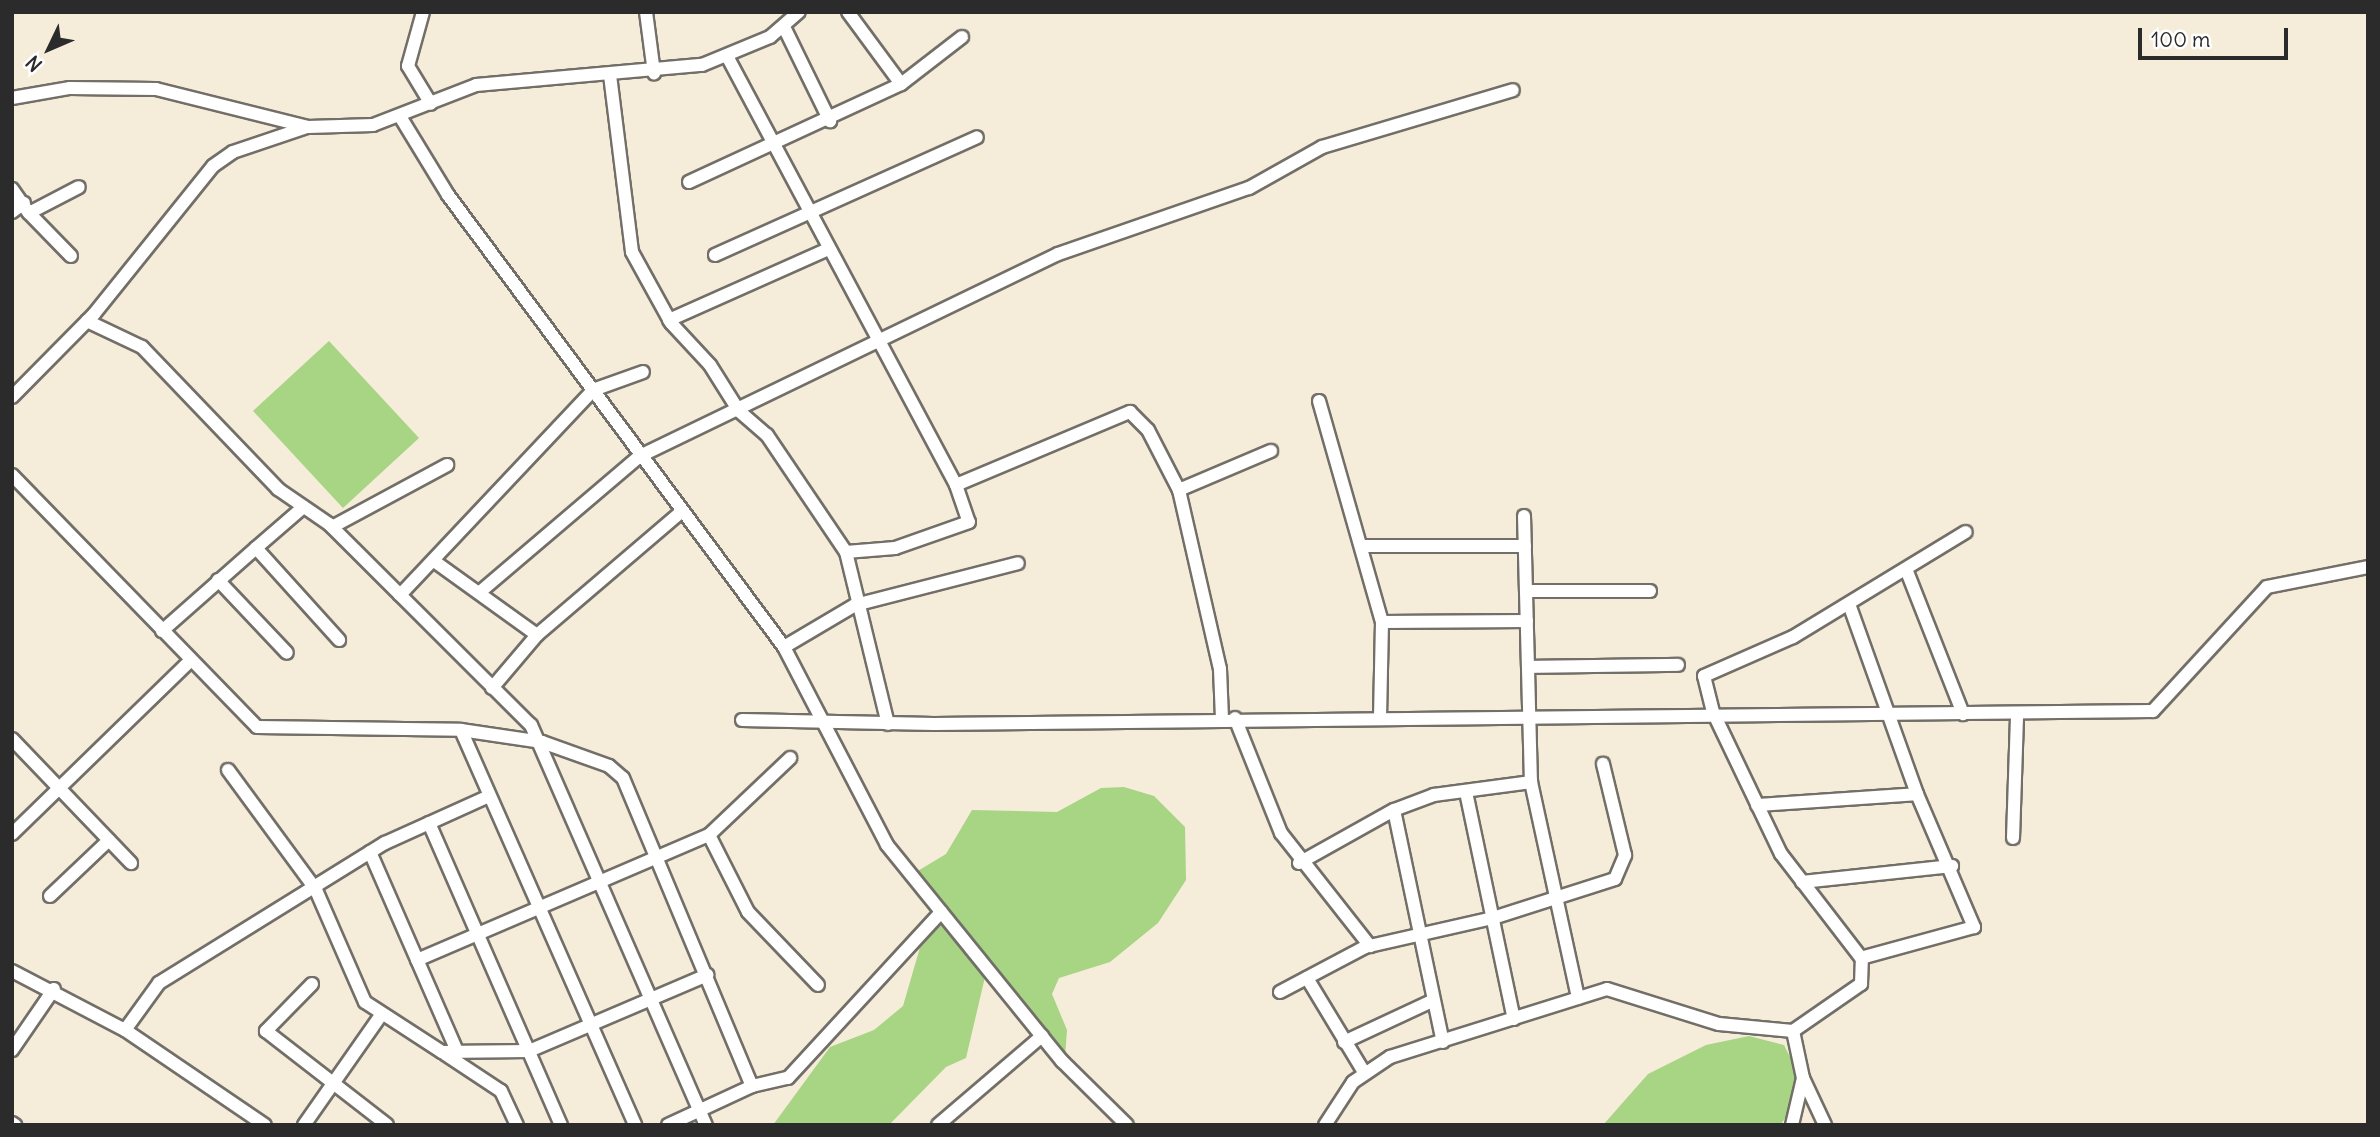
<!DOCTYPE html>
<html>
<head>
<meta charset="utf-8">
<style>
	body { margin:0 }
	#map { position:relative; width:2380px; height:1137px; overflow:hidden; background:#f6ecda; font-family:Delius,sans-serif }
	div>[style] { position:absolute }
	.green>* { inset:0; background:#a7d583 }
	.roads { filter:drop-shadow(2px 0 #726f68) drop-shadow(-2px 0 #726f68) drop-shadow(0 2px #726f68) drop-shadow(0 -2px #726f68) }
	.minor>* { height:12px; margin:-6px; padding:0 6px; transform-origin:6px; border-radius:6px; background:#fff }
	span { translate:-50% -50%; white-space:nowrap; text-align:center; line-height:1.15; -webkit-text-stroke:7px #fff; paint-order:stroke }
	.frame { position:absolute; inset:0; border:14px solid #2b2b2b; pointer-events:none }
	.north { position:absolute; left:14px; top:14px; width:70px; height:70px; -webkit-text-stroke:5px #fff; paint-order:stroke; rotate:226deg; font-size:19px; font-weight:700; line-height:28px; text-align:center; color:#2b2b2b }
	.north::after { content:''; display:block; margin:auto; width:24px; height:32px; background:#2b2b2b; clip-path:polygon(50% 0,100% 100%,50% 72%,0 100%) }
	.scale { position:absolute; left:2138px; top:28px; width:150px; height:32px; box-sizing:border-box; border:4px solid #2b2b2b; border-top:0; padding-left:9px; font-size:21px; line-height:24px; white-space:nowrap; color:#2b2b2b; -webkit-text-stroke:5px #fff; paint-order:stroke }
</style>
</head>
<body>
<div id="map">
	<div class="green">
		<i style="clip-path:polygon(329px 341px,419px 438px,343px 508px,253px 411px)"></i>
		<i style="clip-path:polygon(1124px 787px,1154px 796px,1185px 827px,1186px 880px,1158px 923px,1110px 962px,1059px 978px,1052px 994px,1067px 1030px,1065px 1058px,916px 872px,946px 854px,972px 810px,1057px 812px,1101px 788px)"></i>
		<i style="clip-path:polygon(942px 924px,985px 977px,966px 1058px,946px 1067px,889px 1125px,773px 1125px,830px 1047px,874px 1030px,903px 1006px,923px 937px)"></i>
		<i style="clip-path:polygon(1749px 1036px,1784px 1045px,1794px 1065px,1795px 1106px,1780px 1125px,1603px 1125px,1648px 1074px,1706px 1045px)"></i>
	</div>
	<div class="roads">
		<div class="minor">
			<i style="left:423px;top:12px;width:56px;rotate:105.5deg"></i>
			<i style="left:408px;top:66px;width:44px;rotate:58.8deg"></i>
			<i style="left:646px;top:12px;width:62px;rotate:82.5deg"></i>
			<i style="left:848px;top:12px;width:89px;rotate:53.6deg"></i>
			<i style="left:784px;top:27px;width:105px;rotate:63.9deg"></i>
			<i style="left:727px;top:56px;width:486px;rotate:61.9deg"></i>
			<i style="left:956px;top:485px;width:39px;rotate:71deg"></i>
			<i style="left:969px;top:522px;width:78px;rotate:160.6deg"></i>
			<i style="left:895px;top:548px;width:49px;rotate:175.3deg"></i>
			<i style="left:610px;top:75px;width:178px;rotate:82.9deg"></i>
			<i style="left:632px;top:252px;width:81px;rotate:61.2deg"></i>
			<i style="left:671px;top:323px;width:57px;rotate:47.1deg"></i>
			<i style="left:710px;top:365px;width:54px;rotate:57.8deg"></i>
			<i style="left:739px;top:411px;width:37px;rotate:41deg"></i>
			<i style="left:767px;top:435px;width:141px;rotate:56deg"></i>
			<i style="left:846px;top:552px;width:177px;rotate:76.3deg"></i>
			<i style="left:12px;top:98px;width:59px;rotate:-9.8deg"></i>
			<i style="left:70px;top:88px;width:86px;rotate:0.7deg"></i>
			<i style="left:156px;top:89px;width:157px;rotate:14deg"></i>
			<i style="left:308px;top:127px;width:65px;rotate:-1.8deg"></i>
			<i style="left:373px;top:125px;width:110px;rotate:-21.2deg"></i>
			<i style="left:476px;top:85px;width:227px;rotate:-5.1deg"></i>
			<i style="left:702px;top:65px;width:74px;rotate:-22.4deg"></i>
			<i style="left:770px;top:37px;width:38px;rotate:-41deg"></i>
			<i style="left:401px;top:118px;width:90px;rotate:58.6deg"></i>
			<i style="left:448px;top:195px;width:563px;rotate:53.37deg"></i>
			<i style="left:784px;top:647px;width:223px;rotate:62.5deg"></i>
			<i style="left:887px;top:845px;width:278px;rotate:51deg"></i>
			<i style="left:1062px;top:1061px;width:91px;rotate:44.6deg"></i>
			<i style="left:689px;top:182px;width:234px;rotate:-24.8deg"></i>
			<i style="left:901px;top:84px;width:77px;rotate:-37.6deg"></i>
			<i style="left:12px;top:189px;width:29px;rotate:55deg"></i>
			<i style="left:29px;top:213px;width:56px;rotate:-27.5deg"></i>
			<i style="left:12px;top:212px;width:15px;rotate:-37deg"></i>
			<i style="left:29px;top:213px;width:60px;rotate:45.7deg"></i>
			<i style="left:715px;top:255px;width:287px;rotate:-24.2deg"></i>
			<i style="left:669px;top:320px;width:172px;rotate:-24deg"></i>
			<i style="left:87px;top:321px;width:61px;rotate:25.3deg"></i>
			<i style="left:142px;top:347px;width:197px;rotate:46.2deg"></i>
			<i style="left:278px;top:489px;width:62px;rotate:34.5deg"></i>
			<i style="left:329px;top:524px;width:285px;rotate:44.9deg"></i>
			<i style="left:531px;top:725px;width:437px;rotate:66.4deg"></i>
			<i style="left:12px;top:397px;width:117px;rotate:-45.3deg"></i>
			<i style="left:94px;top:314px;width:190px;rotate:-51.2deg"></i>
			<i style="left:213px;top:166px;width:24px;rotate:-35deg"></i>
			<i style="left:233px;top:152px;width:78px;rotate:-18.7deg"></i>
			<i style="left:1319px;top:401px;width:230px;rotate:74.1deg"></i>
			<i style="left:1382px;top:622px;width:94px;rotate:91.2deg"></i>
			<i style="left:12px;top:475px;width:351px;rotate:45.8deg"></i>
			<i style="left:257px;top:727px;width:204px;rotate:0.8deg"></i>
			<i style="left:461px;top:730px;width:82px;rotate:8.4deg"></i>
			<i style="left:542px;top:742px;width:71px;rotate:19.7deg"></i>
			<i style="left:609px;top:766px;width:18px;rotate:41deg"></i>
			<i style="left:623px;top:778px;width:334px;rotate:67.3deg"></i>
			<i style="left:956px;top:485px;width:189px;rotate:-22.8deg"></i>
			<i style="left:1130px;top:412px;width:25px;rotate:45deg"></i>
			<i style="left:1148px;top:430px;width:68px;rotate:62.7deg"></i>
			<i style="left:1179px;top:490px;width:184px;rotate:77.1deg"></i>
			<i style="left:1220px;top:669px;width:50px;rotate:87.7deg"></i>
			<i style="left:1179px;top:490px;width:100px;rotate:-23deg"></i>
			<i style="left:1524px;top:516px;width:266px;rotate:88.5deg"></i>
			<i style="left:1531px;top:782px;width:221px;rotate:77.7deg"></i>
			<i style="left:332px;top:527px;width:131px;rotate:-28.3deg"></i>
			<i style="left:1362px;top:546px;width:163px"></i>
			<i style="left:256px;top:548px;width:60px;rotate:-40.9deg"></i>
			<i style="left:434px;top:561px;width:127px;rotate:35.7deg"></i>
			<i style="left:1906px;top:569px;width:156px;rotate:68.5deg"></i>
			<i style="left:218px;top:580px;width:100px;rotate:46.6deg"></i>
			<i style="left:1527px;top:591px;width:123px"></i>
			<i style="left:480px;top:592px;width:210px;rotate:-40.4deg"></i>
			<i style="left:640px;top:456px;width:464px;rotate:-25.8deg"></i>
			<i style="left:1058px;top:254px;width:202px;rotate:-19.1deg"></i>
			<i style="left:1249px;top:188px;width:84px;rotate:-29.3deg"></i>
			<i style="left:1322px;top:147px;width:199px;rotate:-16.6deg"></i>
			<i style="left:400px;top:595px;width:282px;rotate:-46.7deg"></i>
			<i style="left:593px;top:390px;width:53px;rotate:-19.8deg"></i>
			<i style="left:1849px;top:604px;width:202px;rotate:70.3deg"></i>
			<i style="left:1917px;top:794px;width:145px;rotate:66.8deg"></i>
			<i style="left:1974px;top:927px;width:117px;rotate:164.7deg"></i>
			<i style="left:1382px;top:622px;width:145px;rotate:-0.4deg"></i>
			<i style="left:162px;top:631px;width:125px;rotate:-41.4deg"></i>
			<i style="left:256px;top:548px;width:124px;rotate:47.9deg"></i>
			<i style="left:784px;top:647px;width:82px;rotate:-30.6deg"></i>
			<i style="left:855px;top:605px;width:168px;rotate:-14.4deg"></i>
			<i style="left:1528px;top:667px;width:150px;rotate:-0.8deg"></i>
			<i style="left:492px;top:688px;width:70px;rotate:-49.7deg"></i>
			<i style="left:537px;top:635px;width:189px;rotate:-40.5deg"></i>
			<i style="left:1235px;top:718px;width:124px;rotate:68.2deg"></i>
			<i style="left:1281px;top:833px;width:144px;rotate:51.8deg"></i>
			<i style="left:742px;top:720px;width:192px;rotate:1.2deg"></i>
			<i style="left:934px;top:724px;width:1219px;rotate:-0.61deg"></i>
			<i style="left:2153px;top:711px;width:168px;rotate:-47.4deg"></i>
			<i style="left:2267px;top:587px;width:103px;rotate:-11.2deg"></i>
			<i style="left:461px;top:730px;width:432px;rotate:66.2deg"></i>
			<i style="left:12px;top:739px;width:172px;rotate:46.2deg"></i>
			<i style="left:228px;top:770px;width:149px;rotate:53.7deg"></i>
			<i style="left:316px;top:890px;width:122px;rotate:66.4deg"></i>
			<i style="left:365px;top:1002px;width:92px;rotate:33deg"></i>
			<i style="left:442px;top:1052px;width:87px;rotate:-0.7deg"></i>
			<i style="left:529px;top:1051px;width:194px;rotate:-23.1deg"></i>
			<i style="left:1466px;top:792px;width:232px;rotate:78.1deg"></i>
			<i style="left:1757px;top:805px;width:160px;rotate:-3.9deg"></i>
			<i style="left:1394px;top:810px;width:237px;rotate:78.1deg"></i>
			<i style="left:429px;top:823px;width:330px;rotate:66.4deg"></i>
			<i style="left:12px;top:834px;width:248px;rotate:-44.2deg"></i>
			<i style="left:709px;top:835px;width:86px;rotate:63.1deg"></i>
			<i style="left:748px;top:912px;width:101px;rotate:46.2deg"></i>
			<i style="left:2013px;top:838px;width:123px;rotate:-88.1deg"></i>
			<i style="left:370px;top:852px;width:219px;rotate:66.4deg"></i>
			<i style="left:1299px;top:863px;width:109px;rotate:-29.2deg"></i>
			<i style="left:1394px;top:810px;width:43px;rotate:-20.6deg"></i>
			<i style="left:1434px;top:795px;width:98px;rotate:-7.6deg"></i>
			<i style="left:1802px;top:882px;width:151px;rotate:-6.1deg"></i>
			<i style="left:50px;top:896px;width:81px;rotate:-43.5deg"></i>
			<i style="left:417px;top:960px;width:318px;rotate:-23.2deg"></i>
			<i style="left:709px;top:835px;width:112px;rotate:-43.5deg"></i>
			<i style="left:12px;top:971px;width:127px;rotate:27.6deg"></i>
			<i style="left:125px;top:1030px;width:169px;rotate:34.2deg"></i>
			<i style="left:1307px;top:978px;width:110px;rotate:58.8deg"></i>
			<i style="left:312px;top:984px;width:66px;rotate:134.4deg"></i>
			<i style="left:266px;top:1031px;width:153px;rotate:37.8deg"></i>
			<i style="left:1280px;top:992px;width:96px;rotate:-27.9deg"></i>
			<i style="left:1365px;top:947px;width:131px;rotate:-12.8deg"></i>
			<i style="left:1493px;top:918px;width:128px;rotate:-17.7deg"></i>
			<i style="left:1615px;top:879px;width:26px;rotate:-67deg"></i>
			<i style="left:1625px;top:855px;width:94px;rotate:-103.6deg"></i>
			<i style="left:125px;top:1030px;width:58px;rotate:-54.1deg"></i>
			<i style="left:159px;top:983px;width:266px;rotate:-31.8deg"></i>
			<i style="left:385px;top:843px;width:114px;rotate:-24.3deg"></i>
			<i style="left:1793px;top:1031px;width:48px;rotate:78deg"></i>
			<i style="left:1803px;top:1078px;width:52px;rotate:64.9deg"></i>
			<i style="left:1344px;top:1042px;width:97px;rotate:-25deg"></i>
			<i style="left:12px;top:1050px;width:74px;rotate:-55.5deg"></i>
			<i style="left:445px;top:1054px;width:67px;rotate:33.5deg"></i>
			<i style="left:501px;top:1091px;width:38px;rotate:65deg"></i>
			<i style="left:12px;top:1123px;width:4px;rotate:34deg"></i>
			<i style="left:304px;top:1125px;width:134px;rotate:-55deg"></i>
			<i style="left:668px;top:1125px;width:93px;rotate:-24.9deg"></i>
			<i style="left:752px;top:1086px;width:37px;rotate:-13deg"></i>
			<i style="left:788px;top:1078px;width:226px;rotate:-47.3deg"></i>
			<i style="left:938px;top:1125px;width:137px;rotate:-40.6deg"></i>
			<i style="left:1325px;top:1125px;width:51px;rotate:-56.9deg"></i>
			<i style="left:1353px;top:1082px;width:45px;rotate:-34deg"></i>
			<i style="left:1390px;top:1057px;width:227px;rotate:-17.4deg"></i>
			<i style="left:1607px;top:989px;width:117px;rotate:17.4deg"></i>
			<i style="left:1719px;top:1024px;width:74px;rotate:5.4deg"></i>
			<i style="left:1793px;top:1031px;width:83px;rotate:-34.7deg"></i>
			<i style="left:1861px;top:984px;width:25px;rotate:-88deg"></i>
			<i style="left:1862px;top:959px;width:133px;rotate:-127.6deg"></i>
			<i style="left:1781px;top:854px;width:157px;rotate:-115.6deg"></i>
			<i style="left:1713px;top:712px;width:37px;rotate:-104deg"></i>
			<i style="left:1704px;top:676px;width:97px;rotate:-23.7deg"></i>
			<i style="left:1793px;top:637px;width:202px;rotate:-31.3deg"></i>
			<i style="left:1792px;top:1125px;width:48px;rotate:-76.8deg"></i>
		</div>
	</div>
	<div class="frame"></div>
	<div class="north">N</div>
	<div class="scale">100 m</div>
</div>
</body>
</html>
